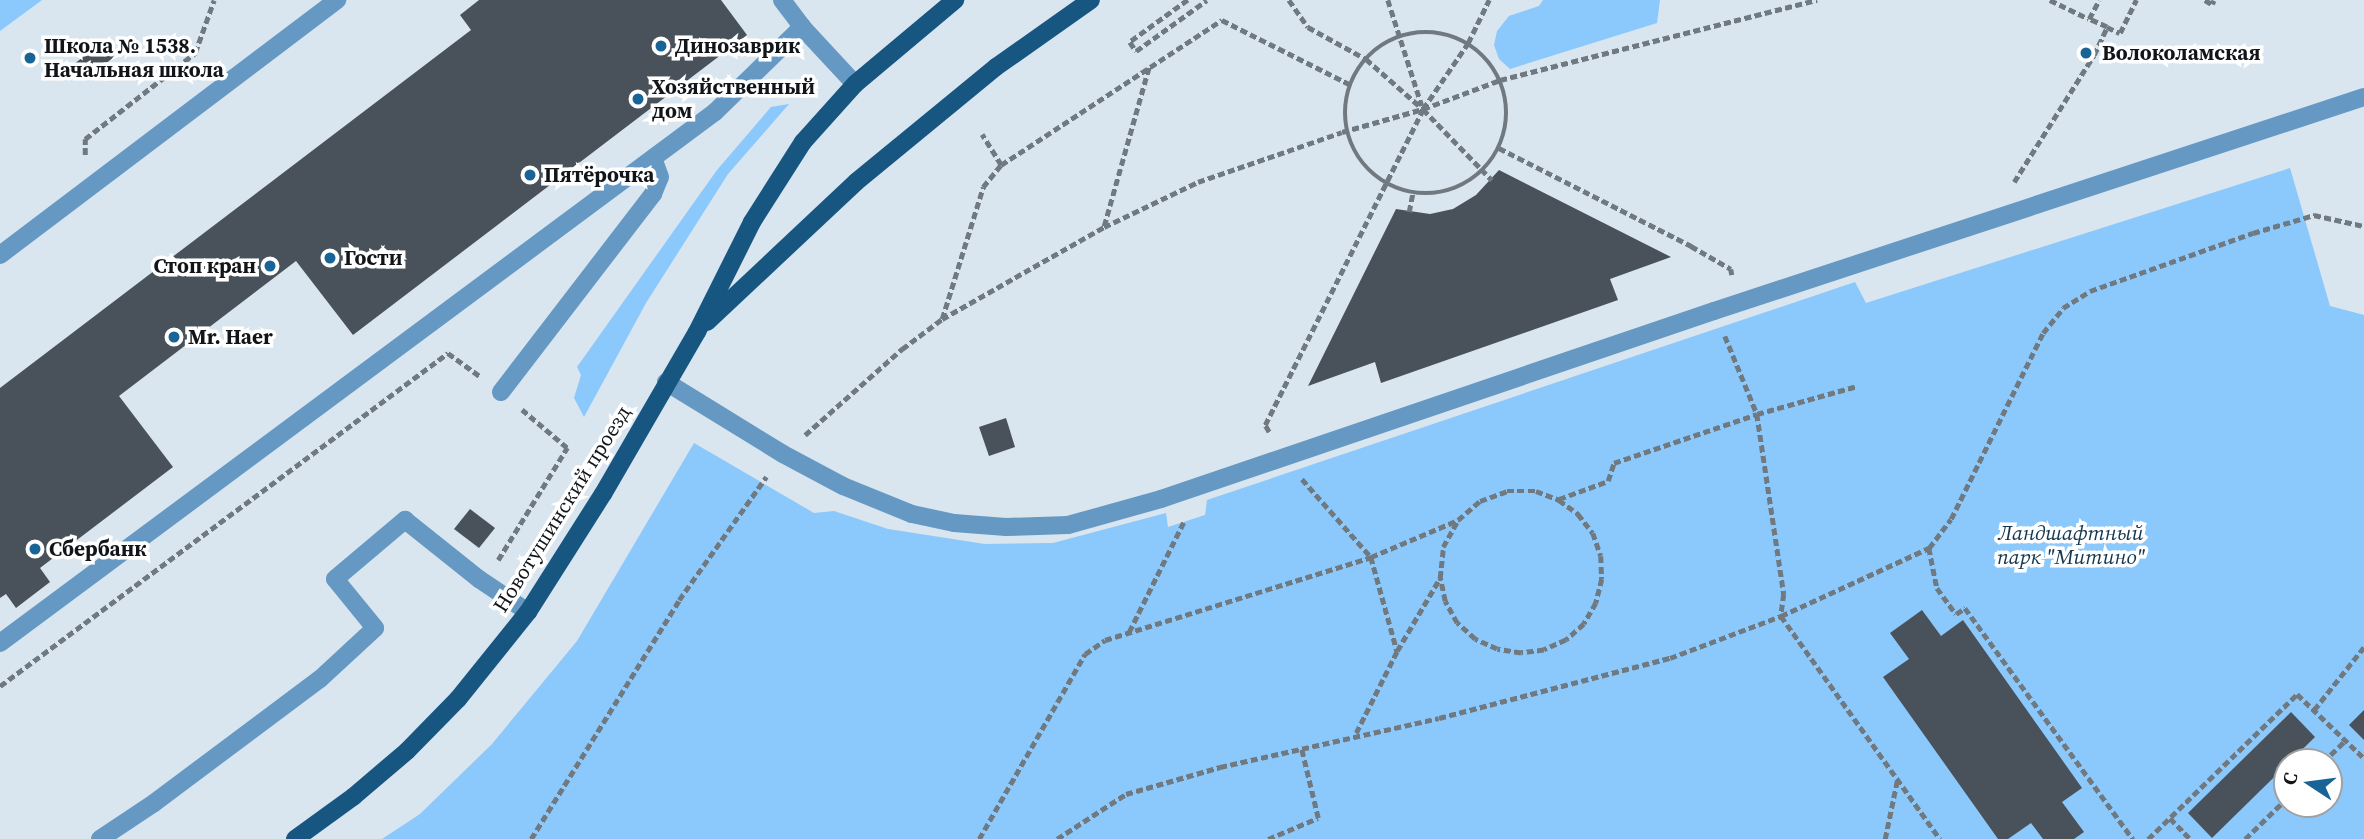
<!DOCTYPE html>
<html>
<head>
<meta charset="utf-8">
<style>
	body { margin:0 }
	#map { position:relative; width:2364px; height:839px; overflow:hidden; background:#d9e5ef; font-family:"Source Serif 4",serif }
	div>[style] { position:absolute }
	.green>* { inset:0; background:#8bc8fb }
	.building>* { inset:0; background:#49525b }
	.path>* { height:4.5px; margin-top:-2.25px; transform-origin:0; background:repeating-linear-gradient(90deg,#717980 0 7px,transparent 0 10.5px) }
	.path>.ring { margin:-2.25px; padding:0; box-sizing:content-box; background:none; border:4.5px solid #717980; border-radius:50% }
	.minor>* { height:18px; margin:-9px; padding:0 9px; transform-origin:9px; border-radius:9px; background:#6599c3 }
	.major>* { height:18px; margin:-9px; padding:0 9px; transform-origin:9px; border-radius:9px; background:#185682 }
	.dots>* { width:19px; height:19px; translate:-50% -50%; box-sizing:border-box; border:4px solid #fff; border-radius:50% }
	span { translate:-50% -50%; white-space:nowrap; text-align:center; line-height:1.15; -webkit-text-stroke:7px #fff; paint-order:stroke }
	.poi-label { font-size:21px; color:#111519; font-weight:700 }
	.left { translate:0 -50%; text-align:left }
	.right { translate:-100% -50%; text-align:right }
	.street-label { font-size:21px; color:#111519 }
	.park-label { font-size:21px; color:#123650; font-style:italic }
	.north { position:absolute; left:2273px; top:748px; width:70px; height:70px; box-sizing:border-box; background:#fff; border:2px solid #a0a1a3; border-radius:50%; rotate:283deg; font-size:19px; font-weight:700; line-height:28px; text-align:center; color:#111519 }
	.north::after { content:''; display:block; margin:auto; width:24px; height:32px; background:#196497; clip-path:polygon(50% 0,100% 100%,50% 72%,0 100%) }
</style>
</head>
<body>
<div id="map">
	<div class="green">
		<i style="clip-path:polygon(0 0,42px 0,0 31px)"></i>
		<i style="clip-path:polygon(1543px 0,1660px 0,1657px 23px,1510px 69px,1499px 59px,1494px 45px,1497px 31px,1509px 16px,1539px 6px)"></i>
		<i style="clip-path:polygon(789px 104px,728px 174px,646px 303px,584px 417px,574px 398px,581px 375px,577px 367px,717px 170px,771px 107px)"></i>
		<i style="clip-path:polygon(evenodd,2290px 168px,2330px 306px,2364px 315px,2364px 839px,382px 839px,420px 814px,492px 744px,577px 641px,694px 443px,814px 513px,834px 511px,888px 529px,985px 544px,1053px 543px,1166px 513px,1168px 527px,1205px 515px,1207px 500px,1855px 282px,1866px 303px,2290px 168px,2287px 762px,2329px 762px,2329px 804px,2287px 804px,2287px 762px)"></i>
	</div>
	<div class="building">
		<i style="clip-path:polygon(479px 0,721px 0,747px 35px,353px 335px,296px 261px,119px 396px,173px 467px,40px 568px,50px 582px,16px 608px,6px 594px,0 598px,0 388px,471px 30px,460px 15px)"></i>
		<i style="clip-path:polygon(108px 38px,119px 53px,86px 79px,74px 64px)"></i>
		<i style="clip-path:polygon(1499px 170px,1671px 257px,1610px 279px,1618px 300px,1381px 383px,1375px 362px,1308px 386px,1396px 209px,1430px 214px,1453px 209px,1476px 195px)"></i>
		<i style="clip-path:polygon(1006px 418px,1015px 447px,989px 456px,979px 427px)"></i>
		<i style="clip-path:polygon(470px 509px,495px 528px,479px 548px,454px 529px)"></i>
		<i style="clip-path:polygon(1922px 610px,1941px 636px,1963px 620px,2082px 788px,2062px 802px,2084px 832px,2074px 839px,2043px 839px,2031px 823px,2008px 839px,1998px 839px,1883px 677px,1909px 659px,1890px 633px)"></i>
		<i style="clip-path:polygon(2364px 710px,2364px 740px,2349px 725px)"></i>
		<i style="clip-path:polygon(2291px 712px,2315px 737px,2212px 838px,2188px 813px)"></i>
	</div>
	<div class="path">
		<i style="left:1188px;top:0;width:72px;rotate:144.1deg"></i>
		<i style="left:1130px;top:42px;width:11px;rotate:56deg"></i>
		<i style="left:1136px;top:51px;width:87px;rotate:-35.7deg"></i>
		<i style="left:1289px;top:0;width:33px;rotate:55deg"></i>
		<i style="left:1308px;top:27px;width:66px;rotate:28.9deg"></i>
		<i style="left:1366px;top:59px;width:76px;rotate:41.3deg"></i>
		<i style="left:1423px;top:109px;width:99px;rotate:45.8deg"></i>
		<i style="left:1388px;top:0;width:111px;rotate:72.2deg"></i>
		<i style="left:2050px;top:0;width:43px;rotate:26deg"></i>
		<i style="left:2205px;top:0;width:8px;rotate:30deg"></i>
		<i style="left:2212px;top:4px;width:4px;rotate:-63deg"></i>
		<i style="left:2107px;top:27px;width:14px;rotate:25deg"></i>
		<i style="left:2120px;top:33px;width:37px;rotate:-64deg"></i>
		<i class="ring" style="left:1345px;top:32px;width:157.5px;height:157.5px"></i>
		<i style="left:1499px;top:148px;width:216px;rotate:27deg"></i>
		<i style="left:1691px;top:246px;width:46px;rotate:29.9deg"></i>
		<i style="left:1731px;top:269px;width:6px;rotate:81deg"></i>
		<i style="left:85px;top:155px;width:16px;rotate:-90deg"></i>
		<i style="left:85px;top:139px;width:140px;rotate:-38deg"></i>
		<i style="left:195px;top:53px;width:56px;rotate:-70.3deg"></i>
		<i style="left:1001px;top:165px;width:264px;rotate:-33.3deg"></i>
		<i style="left:1222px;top:20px;width:144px;rotate:26.7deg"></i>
		<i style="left:2014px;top:182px;width:150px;rotate:-57.8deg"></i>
		<i style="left:2094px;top:55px;width:31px;rotate:-65deg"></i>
		<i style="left:2107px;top:27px;width:20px;rotate:-156deg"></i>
		<i style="left:2089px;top:19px;width:21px;rotate:-62deg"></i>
		<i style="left:1409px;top:212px;width:20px;rotate:-79deg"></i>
		<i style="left:1104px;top:226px;width:165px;rotate:-74.2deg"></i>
		<i style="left:942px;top:319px;width:138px;rotate:-72.7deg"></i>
		<i style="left:983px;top:187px;width:28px;rotate:-51deg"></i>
		<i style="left:1001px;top:165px;width:36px;rotate:-122deg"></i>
		<i style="left:1725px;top:336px;width:84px;rotate:67.7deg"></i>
		<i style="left:1757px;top:414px;width:182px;rotate:81.5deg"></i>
		<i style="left:1784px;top:594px;width:22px;rotate:98deg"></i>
		<i style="left:1781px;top:616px;width:274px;rotate:54.5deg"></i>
		<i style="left:1269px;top:432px;width:8px;rotate:-120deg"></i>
		<i style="left:1265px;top:425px;width:353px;rotate:-63.4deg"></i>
		<i style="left:1423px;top:109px;width:80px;rotate:-55.7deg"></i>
		<i style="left:1468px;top:43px;width:48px;rotate:-64deg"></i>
		<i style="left:805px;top:435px;width:130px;rotate:-41.6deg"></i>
		<i style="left:902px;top:349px;width:50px;rotate:-36.9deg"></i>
		<i style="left:942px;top:319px;width:186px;rotate:-29.6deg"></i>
		<i style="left:1104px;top:227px;width:104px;rotate:-25.6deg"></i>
		<i style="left:1198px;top:182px;width:152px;rotate:-19.1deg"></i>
		<i style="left:1342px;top:132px;width:84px;rotate:-15.9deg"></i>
		<i style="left:1423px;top:109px;width:82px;rotate:-20.6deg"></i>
		<i style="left:1500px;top:80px;width:327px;rotate:-14.2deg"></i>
		<i style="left:1302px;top:479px;width:104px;rotate:48.5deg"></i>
		<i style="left:1371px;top:557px;width:98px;rotate:74.5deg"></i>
		<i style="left:1559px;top:499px;width:52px;rotate:-20.2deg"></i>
		<i style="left:1608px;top:481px;width:19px;rotate:-72deg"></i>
		<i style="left:1614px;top:463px;width:151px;rotate:-18.9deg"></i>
		<i style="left:1757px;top:414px;width:104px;rotate:-15.6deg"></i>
		<i style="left:1929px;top:548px;width:41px;rotate:78.7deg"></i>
		<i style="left:1937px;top:588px;width:32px;rotate:54deg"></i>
		<i style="left:1956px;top:614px;width:11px;rotate:-34deg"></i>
		<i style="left:1965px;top:608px;width:286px;rotate:54deg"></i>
		<i style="left:498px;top:560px;width:132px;rotate:-58.4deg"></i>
		<i style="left:567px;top:448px;width:59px;rotate:-139.8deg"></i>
		<i style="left:1129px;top:632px;width:124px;rotate:-63.6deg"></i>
		<i style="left:0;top:686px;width:558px;rotate:-36.62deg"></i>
		<i style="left:448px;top:353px;width:39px;rotate:36deg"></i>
		<i style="left:2314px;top:710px;width:80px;rotate:-51.6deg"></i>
		<i style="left:1356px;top:733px;width:92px;rotate:-63.4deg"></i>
		<i style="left:1397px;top:651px;width:85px;rotate:-59.5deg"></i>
		<i style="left:2323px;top:762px;width:32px;rotate:-44deg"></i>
		<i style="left:2170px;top:818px;width:29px;rotate:46deg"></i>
		<i style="left:531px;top:839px;width:281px;rotate:-58.2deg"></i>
		<i style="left:679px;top:600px;width:151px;rotate:-54.7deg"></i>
		<i style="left:979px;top:839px;width:213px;rotate:-60.2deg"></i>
		<i style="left:1085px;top:654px;width:24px;rotate:-35deg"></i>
		<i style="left:1105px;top:640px;width:279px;rotate:-17.3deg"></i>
		<i style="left:1371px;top:557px;width:95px;rotate:-23deg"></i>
		<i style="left:1458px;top:520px;width:29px;rotate:-41deg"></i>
		<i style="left:1480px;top:501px;width:29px;rotate:-20deg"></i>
		<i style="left:1507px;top:491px;width:29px"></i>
		<i style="left:1536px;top:491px;width:25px;rotate:21deg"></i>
		<i style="left:1559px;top:500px;width:24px;rotate:36deg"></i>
		<i style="left:1578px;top:514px;width:24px;rotate:52deg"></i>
		<i style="left:1593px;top:533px;width:24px;rotate:71deg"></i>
		<i style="left:1601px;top:556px;width:23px;rotate:88deg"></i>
		<i style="left:1602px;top:579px;width:25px;rotate:104deg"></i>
		<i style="left:1596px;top:603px;width:24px;rotate:120deg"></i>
		<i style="left:1584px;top:624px;width:24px;rotate:138deg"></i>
		<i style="left:1566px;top:640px;width:24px;rotate:156deg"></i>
		<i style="left:1544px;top:650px;width:23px;rotate:173deg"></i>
		<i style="left:1521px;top:653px;width:24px;rotate:-171deg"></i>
		<i style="left:1497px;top:649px;width:24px;rotate:-156deg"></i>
		<i style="left:1475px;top:639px;width:24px;rotate:-138deg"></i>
		<i style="left:1457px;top:623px;width:25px;rotate:-119deg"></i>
		<i style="left:1445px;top:601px;width:24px;rotate:-102deg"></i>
		<i style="left:1440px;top:578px;width:31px;rotate:-84deg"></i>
		<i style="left:1443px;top:547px;width:31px;rotate:-61deg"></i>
		<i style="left:1057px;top:839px;width:82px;rotate:-33.1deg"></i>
		<i style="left:1126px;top:794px;width:98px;rotate:-16deg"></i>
		<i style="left:1220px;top:767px;width:224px;rotate:-12.6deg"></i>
		<i style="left:1439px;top:718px;width:239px;rotate:-14.6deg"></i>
		<i style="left:1670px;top:658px;width:119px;rotate:-20.7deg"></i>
		<i style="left:1781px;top:616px;width:163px;rotate:-24.7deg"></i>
		<i style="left:1929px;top:548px;width:36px;rotate:-53deg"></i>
		<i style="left:1951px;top:519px;width:208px;rotate:-63.7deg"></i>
		<i style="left:2043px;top:333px;width:32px;rotate:-51deg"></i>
		<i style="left:2063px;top:308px;width:32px;rotate:-32deg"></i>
		<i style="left:2090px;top:291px;width:173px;rotate:-19.6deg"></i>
		<i style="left:2253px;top:233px;width:64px;rotate:-16.4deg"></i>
		<i style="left:2314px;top:215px;width:51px;rotate:12.4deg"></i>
		<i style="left:1268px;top:839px;width:54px;rotate:-22.8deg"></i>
		<i style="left:1318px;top:818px;width:73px;rotate:-103.5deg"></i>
		<i style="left:1885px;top:839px;width:59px;rotate:-78.3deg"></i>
		<i style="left:2148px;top:839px;width:208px;rotate:-44.2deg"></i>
		<i style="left:2297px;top:694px;width:93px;rotate:43.7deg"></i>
		<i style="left:2245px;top:839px;width:59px;rotate:-44.3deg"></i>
	</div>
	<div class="minor">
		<i style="left:782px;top:0;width:34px;rotate:53deg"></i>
		<i style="left:802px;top:27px;width:78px;rotate:47.1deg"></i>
		<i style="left:0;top:255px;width:423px;rotate:-37.1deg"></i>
		<i style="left:666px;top:382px;width:137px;rotate:31.6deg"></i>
		<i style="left:783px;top:454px;width:68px;rotate:28.1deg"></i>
		<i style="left:843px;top:486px;width:74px;rotate:22.1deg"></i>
		<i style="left:912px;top:514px;width:43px;rotate:12.1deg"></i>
		<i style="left:954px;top:523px;width:52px;rotate:4.4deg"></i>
		<i style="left:1006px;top:527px;width:62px;rotate:-1.8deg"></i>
		<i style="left:1068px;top:525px;width:97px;rotate:-15.6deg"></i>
		<i style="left:1161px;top:499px;width:584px;rotate:-18.78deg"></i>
		<i style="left:1714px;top:311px;width:684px;rotate:-18.22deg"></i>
		<i style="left:501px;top:392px;width:250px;rotate:-52.5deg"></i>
		<i style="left:653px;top:194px;width:18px;rotate:-68deg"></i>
		<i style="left:660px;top:177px;width:20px;rotate:-110deg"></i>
		<i style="left:0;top:643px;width:891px;rotate:-36.6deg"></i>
		<i style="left:715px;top:112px;width:122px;rotate:-44.3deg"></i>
		<i style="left:100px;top:839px;width:65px;rotate:-33.7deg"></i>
		<i style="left:154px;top:803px;width:207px;rotate:-36.8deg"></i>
		<i style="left:320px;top:679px;width:75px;rotate:-42.8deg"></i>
		<i style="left:375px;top:628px;width:63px;rotate:-129.2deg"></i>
		<i style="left:335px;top:579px;width:92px;rotate:-40.1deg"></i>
		<i style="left:405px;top:520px;width:95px;rotate:38.6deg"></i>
		<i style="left:479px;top:579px;width:59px;rotate:34deg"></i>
	</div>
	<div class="major">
		<i style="left:707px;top:322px;width:204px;rotate:-43.2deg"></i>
		<i style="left:856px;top:182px;width:181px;rotate:-39.4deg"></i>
		<i style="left:996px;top:67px;width:116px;rotate:-35.2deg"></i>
		<i style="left:295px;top:839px;width:72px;rotate:-35.9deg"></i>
		<i style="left:353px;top:797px;width:71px;rotate:-40.4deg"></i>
		<i style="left:407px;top:751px;width:73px;rotate:-45.6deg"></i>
		<i style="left:458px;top:699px;width:112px;rotate:-51.2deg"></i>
		<i style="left:528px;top:612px;width:140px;rotate:-57.6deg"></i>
		<i style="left:603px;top:494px;width:187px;rotate:-59.9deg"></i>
		<i style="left:697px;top:332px;width:123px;rotate:-63.4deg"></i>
		<i style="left:752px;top:222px;width:95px;rotate:-57.5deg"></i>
		<i style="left:803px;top:142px;width:78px;rotate:-48.1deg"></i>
		<i style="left:855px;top:84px;width:131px;rotate:-40deg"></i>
	</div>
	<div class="dots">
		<i style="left:661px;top:46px;background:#196497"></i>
		<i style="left:2086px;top:53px;background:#196497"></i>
		<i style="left:30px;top:58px;background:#196497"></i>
		<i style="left:638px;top:99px;background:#196497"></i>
		<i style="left:530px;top:175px;background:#196497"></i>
		<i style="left:330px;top:258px;background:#196497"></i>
		<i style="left:270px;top:266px;background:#196497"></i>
		<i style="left:174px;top:337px;background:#196497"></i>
		<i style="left:35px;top:549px;background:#196497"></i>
	</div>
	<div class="poi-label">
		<span class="left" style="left:44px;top:58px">Школа № 1538.<br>Начальная школа</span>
		<span class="left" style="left:675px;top:46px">Динозаврик</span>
		<span class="left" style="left:2102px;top:53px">Волоколамская</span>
		<span class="left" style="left:652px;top:99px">Хозяйственный<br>дом</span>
		<span class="left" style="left:544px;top:175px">Пятёрочка</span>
		<span class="left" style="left:344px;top:258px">Гости</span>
		<span class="right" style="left:256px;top:266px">Стоп кран</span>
		<span class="left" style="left:188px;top:337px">Mr. Haer</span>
		<span class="left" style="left:49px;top:549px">Сбербанк</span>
	</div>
	<div class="street-label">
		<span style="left:562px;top:509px;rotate:-58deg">Новотушинский проезд</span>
	</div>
	<div class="park-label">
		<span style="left:2071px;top:545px">Ландшафтный<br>парк "Митино"</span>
	</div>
	<div class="north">С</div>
</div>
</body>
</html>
